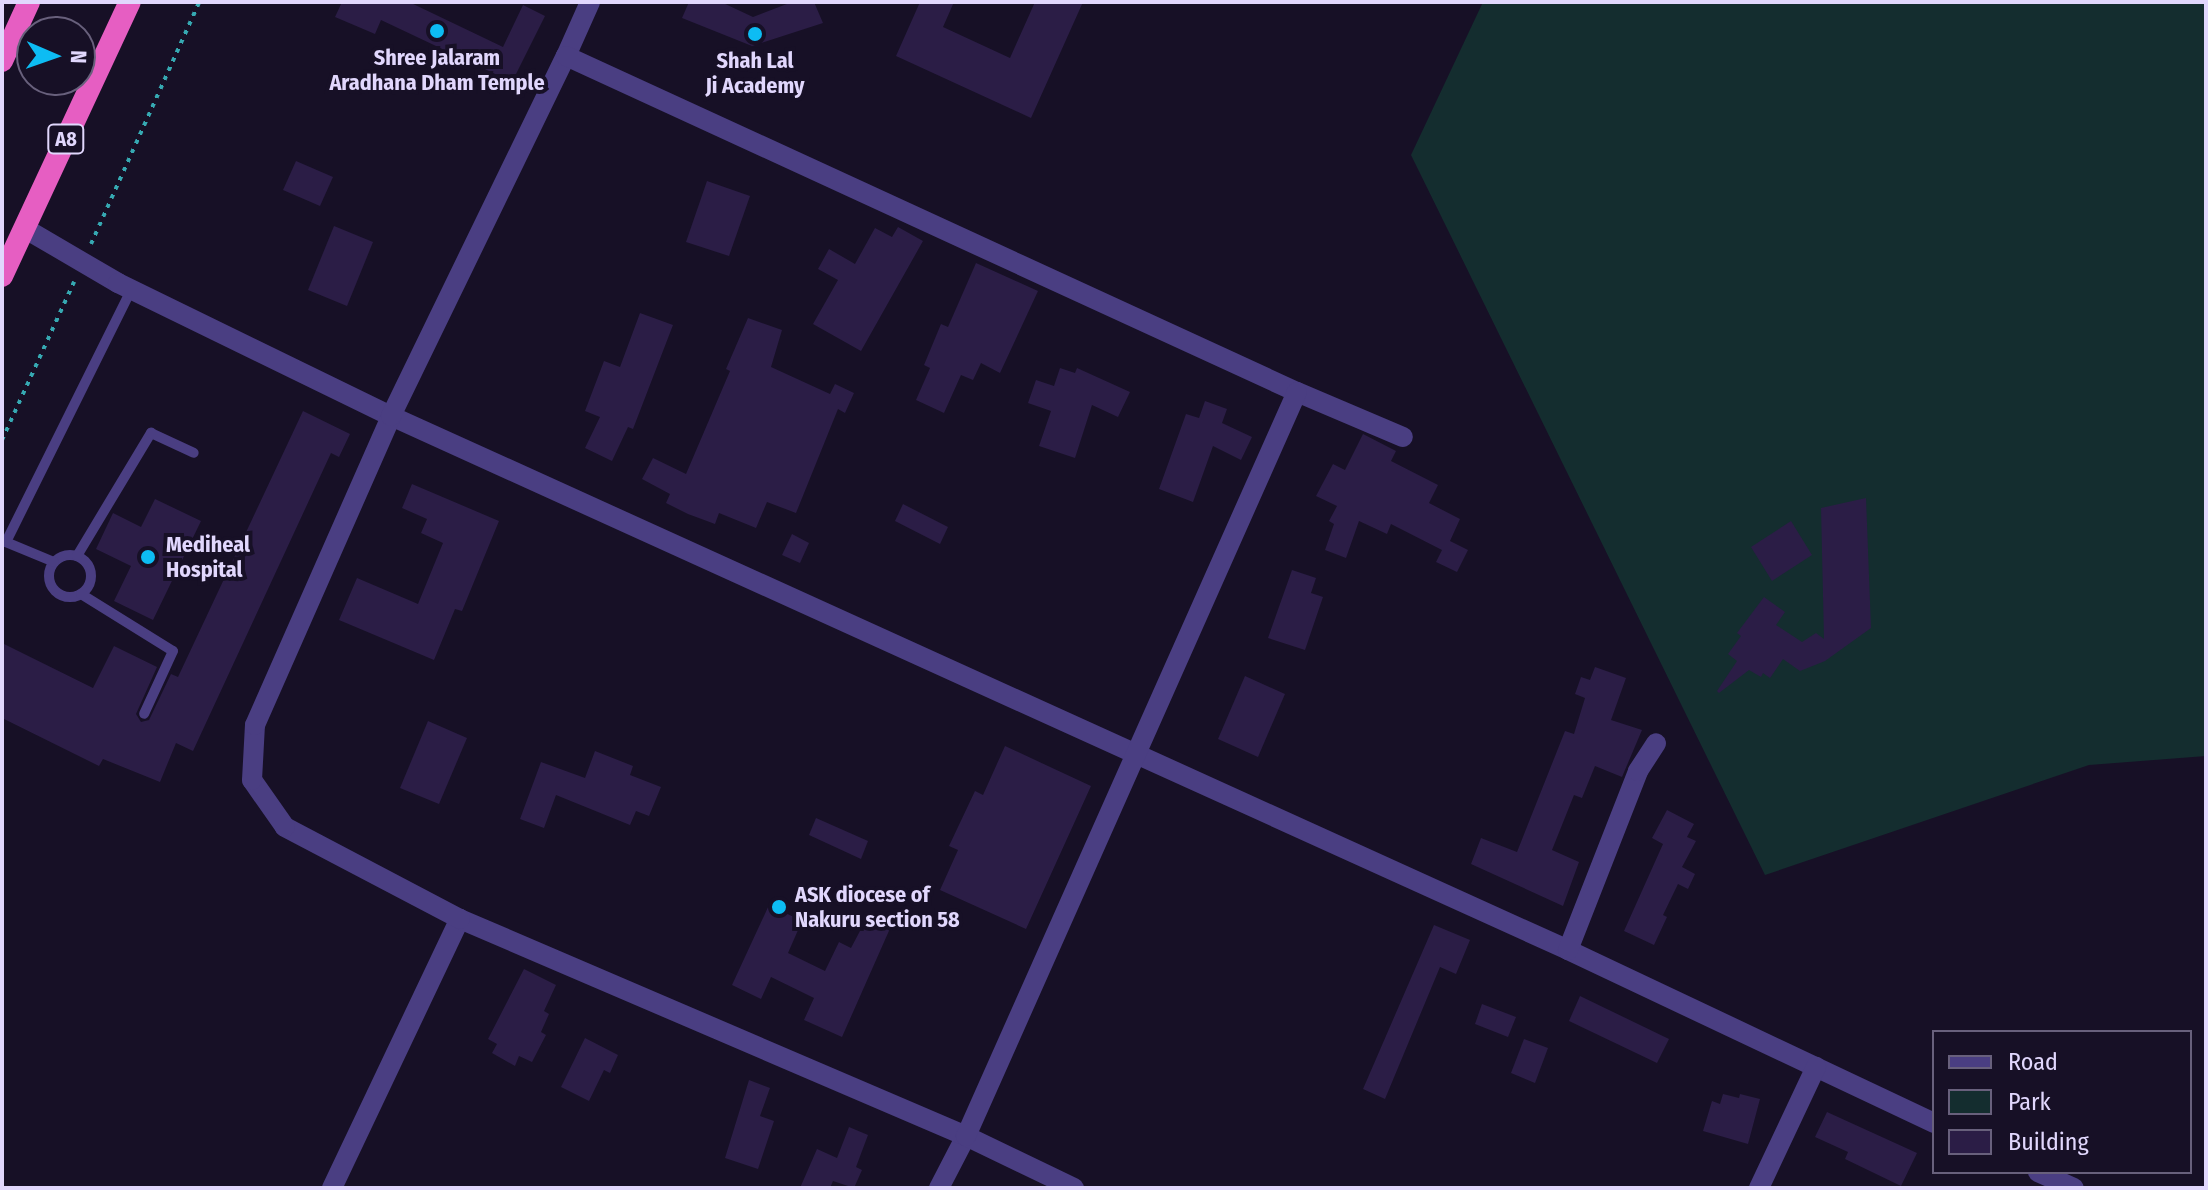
<!DOCTYPE html>
<html>
<head>
<meta charset="utf-8">
<style>
	body { margin:0 }
	#map { position:relative; width:2208px; height:1190px; overflow:hidden; background:#171026; font-family:"Fira Sans Condensed",sans-serif }
	div>[style] { position:absolute }
	.green>* { inset:0; background:#142d2f }
	.building>* { inset:0; background:#2b1d46 }
	.path>* { height:4px; margin-top:-2px; transform-origin:0; background:repeating-linear-gradient(90deg,#36a9b2 0 4px,transparent 0 10px) }
	.service>* { height:10px; margin:-5px; padding:0 5px; transform-origin:5px; border-radius:5px; background:#4a3e82 }
	.service>.ring { margin:-5px; padding:0; box-sizing:content-box; background:none; border:10px solid #4a3e82; border-radius:50% }
	.minor>* { height:20px; margin:-10px; padding:0 10px; transform-origin:10px; border-radius:10px; background:#4a3e82 }
	.trunk>* { height:22px; margin:-11px; padding:0 11px; transform-origin:11px; border-radius:11px; background:#e65ec2 }
	.dots>* { width:22px; height:22px; translate:-50% -50%; box-sizing:border-box; border:4px solid #171026; border-radius:50% }
	span { translate:-50% -50%; white-space:nowrap; text-align:center; line-height:1.15; -webkit-text-stroke:8px #171026; paint-order:stroke }
	.shield-label span { padding:2px 6px; background:#171026; border:2px solid; border-radius:6px; -webkit-text-stroke-width:0 }
	.shield-label { font-size:20px; color:#e1d7fd; font-weight:700 }
	.poi-label { font-size:22px; color:#e1d7fd; font-weight:700 }
	.left { translate:0 -50%; text-align:left }
	.frame { position:absolute; inset:0; border:4px solid #e1d7fd; pointer-events:none }
	.legend { position:absolute; left:1932px; top:1030px; width:260px; height:144px; box-sizing:border-box; background:#171026; border:2px solid #68607c; margin:0; padding:10px 14px; list-style:none; font-size:24px; color:#e1d7fd }
	.legend li { display:flex; align-items:center; gap:16px; height:40px }
	.legend b { width:40px; border:2px solid #68607c }
	.north { position:absolute; left:16px; top:16px; width:80px; height:80px; box-sizing:border-box; background:#171026; border:2px solid #68607c; border-radius:50%; rotate:92deg; font-size:22px; font-weight:700; line-height:32px; text-align:center; color:#e1d7fd }
	.north::after { content:''; display:block; margin:auto; width:28px; height:36px; background:#0dbcf3; clip-path:polygon(50% 0,100% 100%,50% 72%,0 100%) }
</style>
</head>
<body>
<div id="map">
	<div class="green">
		<i style="clip-path:polygon(1483px 2px,2206px 2px,2206px 756px,2089px 765px,1765px 875px,1411px 155px)"></i>
	</div>
	<div class="building">
		<i style="clip-path:polygon(342px 2px,409px 2px,503px 47px,523px 5px,545px 16px,512px 82px,381px 20px,375px 34px,335px 17px)"></i>
		<i style="clip-path:polygon(689px 2px,721px 2px,753px 17px,792px 2px,814px 2px,823px 23px,752px 46px,682px 18px)"></i>
		<i style="clip-path:polygon(920px 2px,954px 2px,943px 27px,1010px 58px,1035px 2px,1083px 2px,1031px 118px,896px 56px)"></i>
		<i style="clip-path:polygon(296px 161px,333px 177px,320px 206px,283px 190px)"></i>
		<i style="clip-path:polygon(707px 181px,750px 196px,729px 256px,686px 242px)"></i>
		<i style="clip-path:polygon(334px 226px,373px 242px,347px 306px,308px 290px)"></i>
		<i style="clip-path:polygon(898px 227px,923px 241px,861px 351px,813px 324px,838px 280px,818px 269px,829px 249px,855px 264px,875px 228px,892px 237px)"></i>
		<i style="clip-path:polygon(976px 263px,1038px 291px,1000px 373px,981px 363px,973px 380px,961px 375px,944px 413px,916px 400px,930px 368px,924px 365px,941px 324px,948px 327px)"></i>
		<i style="clip-path:polygon(640px 313px,673px 325px,633px 429px,628px 427px,612px 461px,585px 448px,600px 417px,585px 411px,604px 361px,620px 367px)"></i>
		<i style="clip-path:polygon(748px 318px,782px 330px,771px 367px,830px 394px,835px 384px,854px 393px,845px 413px,838px 409px,796px 513px,767px 502px,756px 528px,719px 513px,715px 524px,688px 514px,666px 503px,670px 494px,642px 479px,653px 458px,686px 474px,730px 371px,726px 369px)"></i>
		<i style="clip-path:polygon(1060px 368px,1075px 373px,1077px 368px,1130px 392px,1118px 417px,1092px 405px,1075px 458px,1039px 446px,1051px 411px,1028px 403px,1036px 380px,1054px 386px)"></i>
		<i style="clip-path:polygon(1205px 401px,1227px 409px,1222px 423px,1252px 437px,1241px 460px,1213px 446px,1193px 502px,1159px 489px,1186px 414px,1199px 418px)"></i>
		<i style="clip-path:polygon(303px 411px,350px 434px,339px 457px,331px 453px,193px 751px,176px 743px,160px 782px,103px 759px,99px 766px,2px 718px,2px 643px,93px 688px,114px 646px,157px 667px,136px 714px,141px 722px,149px 720px,171px 674px,178px 677px)"></i>
		<i style="clip-path:polygon(1363px 434px,1396px 451px,1391px 461px,1438px 485px,1429px 503px,1460px 519px,1450px 541px,1468px 550px,1457px 572px,1436px 562px,1442px 550px,1391px 524px,1387px 534px,1359px 521px,1346px 558px,1325px 550px,1334px 524px,1329px 521px,1337px 506px,1316px 496px,1333px 464px,1345px 470px)"></i>
		<i style="clip-path:polygon(412px 484px,499px 521px,462px 611px,455px 609px,434px 660px,339px 620px,357px 578px,418px 604px,443px 543px,421px 533px,427px 519px,402px 508px)"></i>
		<i style="clip-path:polygon(1866px 498px,1871px 628px,1825px 661px,1800px 671px,1783px 659px,1770px 678px,1763px 673px,1761px 677px,1749px 670px,1719px 693px,1717px 691px,1737px 661px,1728px 654px,1741px 636px,1737px 633px,1764px 597px,1785px 612px,1776px 625px,1802px 642px,1816px 633px,1824px 639px,1821px 508px)"></i>
		<i style="clip-path:polygon(155px 499px,201px 521px,153px 620px,114px 601px,131px 566px,96px 549px,113px 513px,141px 527px)"></i>
		<i style="clip-path:polygon(903px 504px,948px 527px,940px 544px,895px 521px)"></i>
		<i style="clip-path:polygon(1791px 521px,1812px 555px,1772px 581px,1751px 547px)"></i>
		<i style="clip-path:polygon(792px 534px,809px 543px,800px 563px,782px 555px)"></i>
		<i style="clip-path:polygon(1292px 570px,1316px 578px,1311px 593px,1323px 597px,1305px 650px,1268px 638px)"></i>
		<i style="clip-path:polygon(1595px 667px,1626px 678px,1611px 720px,1642px 730px,1622px 777px,1595px 766px,1582px 798px,1574px 795px,1552px 850px,1579px 862px,1563px 906px,1471px 864px,1481px 838px,1517px 852px,1565px 731px,1574px 734px,1585px 698px,1575px 694px,1581px 677px,1590px 680px)"></i>
		<i style="clip-path:polygon(1245px 676px,1285px 694px,1258px 757px,1218px 739px)"></i>
		<i style="clip-path:polygon(428px 721px,467px 738px,439px 804px,400px 788px)"></i>
		<i style="clip-path:polygon(1005px 746px,1091px 786px,1026px 929px,940px 890px,958px 850px,949px 846px,975px 791px,983px 795px)"></i>
		<i style="clip-path:polygon(595px 751px,633px 766px,630px 775px,661px 787px,649px 816px,636px 811px,630px 825px,556px 795px,544px 828px,520px 819px,541px 762px,585px 778px)"></i>
		<i style="clip-path:polygon(1667px 810px,1694px 824px,1687px 837px,1696px 841px,1682px 867px,1695px 874px,1688px 889px,1678px 884px,1663px 915px,1667px 917px,1654px 945px,1624px 931px,1663px 844px,1652px 838px)"></i>
		<i style="clip-path:polygon(816px 818px,868px 841px,861px 859px,809px 835px)"></i>
		<i style="clip-path:polygon(769px 905px,802px 921px,788px 953px,825px 971px,839px 942px,851px 948px,870px 912px,892px 924px,842px 1037px,804px 1020px,814px 998px,771px 977px,761px 999px,732px 985px)"></i>
		<i style="clip-path:polygon(1434px 925px,1470px 940px,1456px 974px,1440px 967px,1385px 1099px,1363px 1089px)"></i>
		<i style="clip-path:polygon(524px 969px,556px 985px,544px 1011px,549px 1014px,541px 1032px,546px 1035px,532px 1062px,519px 1056px,515px 1066px,492px 1053px,497px 1044px,488px 1039px)"></i>
		<i style="clip-path:polygon(1580px 996px,1669px 1039px,1657px 1063px,1569px 1021px)"></i>
		<i style="clip-path:polygon(1482px 1004px,1516px 1017px,1508px 1037px,1475px 1024px)"></i>
		<i style="clip-path:polygon(585px 1038px,618px 1055px,610px 1073px,604px 1070px,589px 1101px,561px 1087px)"></i>
		<i style="clip-path:polygon(1524px 1039px,1548px 1048px,1535px 1083px,1511px 1073px)"></i>
		<i style="clip-path:polygon(749px 1080px,770px 1088px,760px 1116px,774px 1121px,758px 1169px,725px 1158px)"></i>
		<i style="clip-path:polygon(1723px 1094px,1739px 1098px,1740px 1094px,1760px 1099px,1748px 1144px,1703px 1131px,1712px 1101px,1720px 1104px)"></i>
		<i style="clip-path:polygon(1827px 1112px,1917px 1153px,1901px 1186px,1845px 1159px,1848px 1152px,1815px 1137px)"></i>
		<i style="clip-path:polygon(849px 1127px,868px 1135px,856px 1167px,862px 1170px,854px 1188px,833px 1181px,830px 1188px,800px 1188px,817px 1149px,837px 1158px)"></i>
	</div>
	<div class="path">
		<i style="left:91px;top:244px;width:265px;rotate:-65.9deg"></i>
		<i style="left:2px;top:440px;width:174px;rotate:-65.5deg"></i>
	</div>
	<div class="service">
		<i class="ring" style="left:49px;top:555px;width:32px;height:32px"></i>
		<i style="left:77px;top:556px;width:144px;rotate:-59deg"></i>
		<i style="left:151px;top:433px;width:47px;rotate:24.9deg"></i>
		<i style="left:54px;top:562px;width:52px;rotate:-157.4deg"></i>
		<i style="left:6px;top:542px;width:284px;rotate:-63.6deg"></i>
		<i style="left:81px;top:594px;width:108px;rotate:31.8deg"></i>
		<i style="left:173px;top:651px;width:69px;rotate:114.7deg"></i>
	</div>
	<div class="minor">
		<i style="left:566px;top:56px;width:59px;rotate:-66deg"></i>
		<i style="left:24px;top:228px;width:109px;rotate:30.3deg"></i>
		<i style="left:118px;top:283px;width:304px;rotate:26deg"></i>
		<i style="left:391px;top:416px;width:1292px;rotate:24.4deg"></i>
		<i style="left:1568px;top:950px;width:405px;rotate:25.3deg"></i>
		<i style="left:1568px;top:950px;width:192px;rotate:-68.6deg"></i>
		<i style="left:1638px;top:771px;width:33px;rotate:-57deg"></i>
		<i style="left:2038px;top:1172px;width:39px;rotate:24deg"></i>
		<i style="left:332px;top:1188px;width:298px;rotate:-64.6deg"></i>
		<i style="left:939px;top:1188px;width:59px;rotate:-62.6deg"></i>
		<i style="left:966px;top:1136px;width:551px;rotate:-156.79deg"></i>
		<i style="left:460px;top:919px;width:198px;rotate:-152.3deg"></i>
		<i style="left:285px;top:827px;width:57px;rotate:-125.1deg"></i>
		<i style="left:252px;top:780px;width:55px;rotate:-86.9deg"></i>
		<i style="left:255px;top:725px;width:338px;rotate:-66.2deg"></i>
		<i style="left:391px;top:416px;width:400px;rotate:-64.1deg"></i>
		<i style="left:566px;top:56px;width:805px;rotate:24.69deg"></i>
		<i style="left:1297px;top:392px;width:115px;rotate:23deg"></i>
		<i style="left:1074px;top:1188px;width:120px;rotate:-154.3deg"></i>
		<i style="left:966px;top:1136px;width:814px;rotate:-66.02deg"></i>
		<i style="left:1759px;top:1188px;width:134px;rotate:-64.8deg"></i>
	</div>
	<div class="trunk">
		<i style="left:2px;top:61px;width:65px;rotate:-65.4deg"></i>
		<i style="left:2px;top:276px;width:302px;rotate:-65deg"></i>
	</div>
	<div class="dots">
		<i style="left:437px;top:31px;background:#0dbcf3"></i>
		<i style="left:755px;top:34px;background:#0dbcf3"></i>
		<i style="left:148px;top:557px;background:#0dbcf3"></i>
		<i style="left:779px;top:907px;background:#0dbcf3"></i>
	</div>
	<div class="shield-label">
		<span style="left:66px;top:139px">A8</span>
	</div>
	<div class="poi-label">
		<span style="left:437px;top:70px">Shree Jalaram<br>Aradhana Dham Temple</span>
		<span style="left:755px;top:73px">Shah Lal<br>Ji Academy</span>
		<span class="left" style="left:166px;top:557px">Mediheal<br>Hospital</span>
		<span class="left" style="left:795px;top:907px">ASK diocese of<br>Nakuru section 58</span>
	</div>
	<div class="frame"></div>
	<ul class="legend">
	<li><b style="height:10px;background:#4a3e82"></b>Road</li>
	<li><b style="height:22px;background:#142d2f"></b>Park</li>
	<li><b style="height:22px;background:#2b1d46"></b>Building</li>
	</ul>
	<div class="north">N</div>
</div>
</body>
</html>
